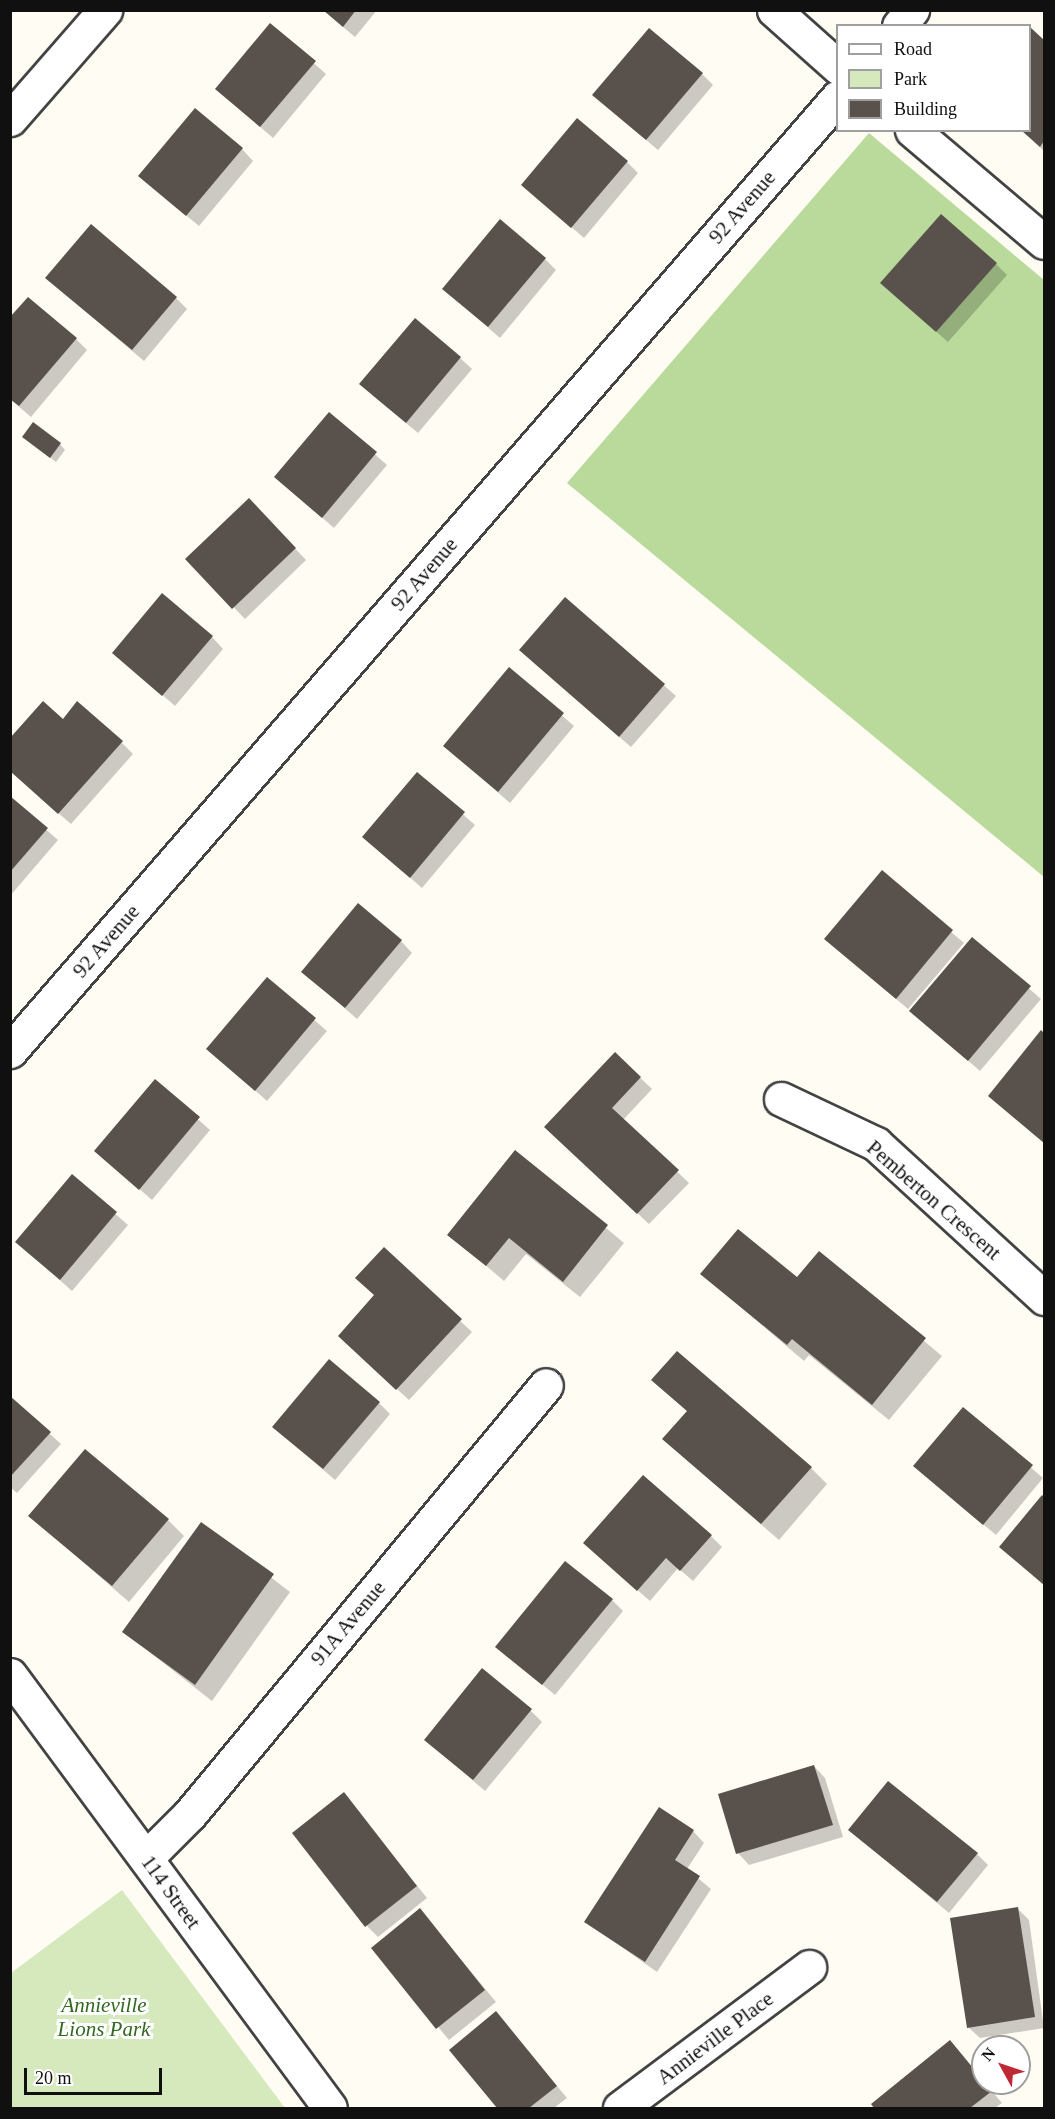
<!DOCTYPE html>
<html>
<head>
<meta charset="utf-8">
<style>
	body { margin:0 }
	#map { position:relative; width:1055px; height:2119px; overflow:hidden; background:#fffcf3; font-family:Georgia,serif }
	div>[style] { position:absolute }
	.green>* { inset:0; background:#d6e9bc }
	.forest>* { inset:0; background:#bada9c }
	.shadow>* { inset:0; background:#0003 }
	.building>* { inset:0; background:#59514c }
	.roads { filter:drop-shadow(2px 0 #434343) drop-shadow(-2px 0 #434343) drop-shadow(0 2px #434343) drop-shadow(0 -2px #434343) }
	.minor>* { height:33px; margin:-16.5px; padding:0 16.5px; transform-origin:16.5px; border-radius:16.5px; background:#fff }
	.tertiary>* { height:33px; margin:-16.5px; padding:0 16.5px; transform-origin:16.5px; border-radius:16.5px; background:#fff }
	span { translate:-50% -50%; white-space:nowrap; text-align:center; line-height:1.15; -webkit-text-stroke:6px #fff; paint-order:stroke }
	.street-label { font-size:21px; color:#101010 }
	.park-label { font-size:21px; color:#326820; font-style:italic }
	.frame { position:absolute; inset:0; border:12px solid #101010; pointer-events:none }
	.legend { position:absolute; left:836px; top:24px; width:195px; height:108px; box-sizing:border-box; background:#fff; border:2px solid #9f9f9f; margin:0; padding:8px 10px; list-style:none; font-size:18px; color:#101010 }
	.legend li { display:flex; align-items:center; gap:12px; height:30px }
	.legend b { width:30px; border:2px solid #9f9f9f }
	.north { position:absolute; left:971px; top:2035px; width:60px; height:60px; box-sizing:border-box; background:#fff; border:2px solid #9f9f9f; border-radius:50%; rotate:310deg; font-size:16px; font-weight:700; line-height:24px; text-align:center; color:#101010 }
	.north::after { content:''; display:block; margin:auto; width:21px; height:27px; background:#bf2936; clip-path:polygon(50% 0,100% 100%,50% 72%,0 100%) }
	.scale { position:absolute; left:24px; top:2068px; width:138px; height:27px; box-sizing:border-box; border:3px solid #101010; border-top:0; padding-left:8px; font-size:18px; line-height:21px; white-space:nowrap; color:#101010; -webkit-text-stroke:4px #fff; paint-order:stroke }
</style>
</head>
<body>
<div id="map">
	<div class="green">
		<i style="clip-path:polygon(122px 1890px,285px 2108px,11px 2108px,11px 1973px)"></i>
	</div>
	<div class="forest">
		<i style="clip-path:polygon(869px 133px,1044px 280px,1044px 877px,567px 483px)"></i>
	</div>
	<div class="shadow">
		<i style="clip-path:polygon(323px 10px,377px 10px,355px 37px)"></i>
		<i style="clip-path:polygon(271px 25px,326px 74px,273px 138px,217px 89px)"></i>
		<i style="clip-path:polygon(1030px 29px,1044px 42px,1044px 151px,1021px 130px,1030px 130px)"></i>
		<i style="clip-path:polygon(702px 74px,713px 85px,658px 150px,606px 106px)"></i>
		<i style="clip-path:polygon(242px 149px,253px 161px,199px 226px,152px 187px)"></i>
		<i style="clip-path:polygon(627px 162px,638px 173px,584px 238px,523px 185px)"></i>
		<i style="clip-path:polygon(545px 259px,556px 270px,500px 338px,444px 289px)"></i>
		<i style="clip-path:polygon(996px 264px,1007px 275px,948px 342px,893px 294px)"></i>
		<i style="clip-path:polygon(59px 289px,176px 298px,187px 309px,144px 361px)"></i>
		<i style="clip-path:polygon(76px 339px,87px 350px,31px 417px,10px 399px)"></i>
		<i style="clip-path:polygon(460px 358px,472px 369px,418px 433px,372px 395px)"></i>
		<i style="clip-path:polygon(329px 414px,387px 465px,334px 528px,276px 477px)"></i>
		<i style="clip-path:polygon(30px 442px,60px 444px,65px 450px,56px 462px)"></i>
		<i style="clip-path:polygon(260px 512px,306px 560px,245px 619px,187px 559px)"></i>
		<i style="clip-path:polygon(565px 599px,676px 696px,631px 747px,532px 661px)"></i>
		<i style="clip-path:polygon(212px 637px,223px 649px,175px 706px,114px 653px)"></i>
		<i style="clip-path:polygon(509px 669px,574px 726px,510px 803px,445px 746px)"></i>
		<i style="clip-path:polygon(63px 721px,121px 742px,133px 754px,71px 824px,10px 771px)"></i>
		<i style="clip-path:polygon(417px 774px,475px 825px,422px 888px,364px 837px)"></i>
		<i style="clip-path:polygon(10px 798px,58px 840px,10px 896px)"></i>
		<i style="clip-path:polygon(882px 873px,964px 943px,908px 1009px,838px 950px)"></i>
		<i style="clip-path:polygon(972px 939px,1041px 999px,980px 1071px,911px 1011px)"></i>
		<i style="clip-path:polygon(401px 941px,412px 953px,357px 1019px,303px 972px)"></i>
		<i style="clip-path:polygon(267px 979px,327px 1031px,267px 1101px,208px 1049px)"></i>
		<i style="clip-path:polygon(1041px 1032px,1044px 1035px,1044px 1143px,990px 1096px)"></i>
		<i style="clip-path:polygon(615px 1054px,652px 1089px,623px 1120px,689px 1183px,649px 1224px,557px 1138px)"></i>
		<i style="clip-path:polygon(155px 1081px,210px 1130px,152px 1200px,96px 1151px)"></i>
		<i style="clip-path:polygon(515px 1152px,624px 1243px,580px 1297px,526px 1254px,504px 1281px,449px 1234px)"></i>
		<i style="clip-path:polygon(72px 1176px,128px 1225px,72px 1291px,17px 1242px)"></i>
		<i style="clip-path:polygon(384px 1249px,472px 1332px,409px 1400px,351px 1347px,376px 1296px)"></i>
		<i style="clip-path:polygon(819px 1253px,942px 1356px,889px 1420px,809px 1355px,804px 1361px,702px 1274px,797px 1279px)"></i>
		<i style="clip-path:polygon(653px 1380px,811px 1468px,827px 1484px,779px 1540px,681px 1455px,688px 1412px)"></i>
		<i style="clip-path:polygon(10px 1398px,61px 1444px,17px 1493px,10px 1487px)"></i>
		<i style="clip-path:polygon(379px 1403px,390px 1414px,335px 1480px,274px 1427px)"></i>
		<i style="clip-path:polygon(963px 1409px,1043px 1478px,996px 1535px,927px 1477px)"></i>
		<i style="clip-path:polygon(1042px 1497px,1044px 1499px,1044px 1585px,1001px 1547px)"></i>
		<i style="clip-path:polygon(30px 1516px,168px 1520px,184px 1536px,129px 1602px)"></i>
		<i style="clip-path:polygon(202px 1524px,290px 1592px,212px 1701px,124px 1632px)"></i>
		<i style="clip-path:polygon(711px 1536px,722px 1547px,693px 1581px,678px 1568px,650px 1601px,596px 1554px)"></i>
		<i style="clip-path:polygon(612px 1600px,623px 1611px,555px 1695px,497px 1647px)"></i>
		<i style="clip-path:polygon(531px 1711px,542px 1722px,485px 1791px,426px 1740px)"></i>
		<i style="clip-path:polygon(814px 1766px,825px 1778px,843px 1837px,749px 1865px,738px 1853px)"></i>
		<i style="clip-path:polygon(343px 1794px,427px 1898px,378px 1937px,367px 1926px)"></i>
		<i style="clip-path:polygon(850px 1830px,977px 1854px,988px 1865px,949px 1913px)"></i>
		<i style="clip-path:polygon(693px 1831px,704px 1843px,687px 1869px,711px 1889px,657px 1972px,586px 1922px)"></i>
		<i style="clip-path:polygon(1018px 1909px,1029px 1920px,1044px 2028px,980px 2038px,968px 2027px)"></i>
		<i style="clip-path:polygon(420px 1910px,496px 2002px,449px 2040px,373px 1948px)"></i>
		<i style="clip-path:polygon(496px 2013px,567px 2098px,554px 2108px,499px 2108px,451px 2050px)"></i>
		<i style="clip-path:polygon(950px 2042px,1002px 2103px,995px 2108px,876px 2108px,873px 2105px)"></i>
	</div>
	<div class="building">
		<i style="clip-path:polygon(323px 10px,356px 10px,343px 27px)"></i>
		<i style="clip-path:polygon(270px 23px,316px 61px,260px 127px,215px 89px)"></i>
		<i style="clip-path:polygon(1030px 27px,1044px 40px,1044px 141px,1040px 147px,1021px 130px,1030px 130px)"></i>
		<i style="clip-path:polygon(649px 28px,703px 73px,646px 140px,592px 95px)"></i>
		<i style="clip-path:polygon(195px 108px,243px 148px,186px 216px,138px 176px)"></i>
		<i style="clip-path:polygon(577px 118px,628px 161px,571px 228px,521px 185px)"></i>
		<i style="clip-path:polygon(941px 214px,997px 263px,936px 332px,880px 283px)"></i>
		<i style="clip-path:polygon(500px 219px,546px 258px,488px 327px,442px 289px)"></i>
		<i style="clip-path:polygon(91px 224px,177px 297px,132px 350px,45px 278px)"></i>
		<i style="clip-path:polygon(28px 297px,77px 338px,19px 406px,10px 399px,10px 317px)"></i>
		<i style="clip-path:polygon(415px 318px,461px 357px,406px 423px,359px 384px)"></i>
		<i style="clip-path:polygon(329px 412px,377px 452px,322px 518px,274px 477px)"></i>
		<i style="clip-path:polygon(33px 422px,61px 443px,50px 458px,22px 437px)"></i>
		<i style="clip-path:polygon(249px 498px,296px 548px,232px 609px,185px 559px)"></i>
		<i style="clip-path:polygon(162px 593px,213px 636px,162px 696px,112px 653px)"></i>
		<i style="clip-path:polygon(565px 597px,665px 684px,619px 737px,519px 650px)"></i>
		<i style="clip-path:polygon(509px 667px,564px 713px,498px 792px,443px 746px)"></i>
		<i style="clip-path:polygon(43px 701px,63px 719px,77px 701px,123px 741px,58px 814px,10px 771px,10px 738px)"></i>
		<i style="clip-path:polygon(417px 772px,465px 812px,410px 878px,362px 837px)"></i>
		<i style="clip-path:polygon(10px 796px,48px 828px,10px 872px)"></i>
		<i style="clip-path:polygon(882px 870px,953px 930px,896px 999px,824px 939px)"></i>
		<i style="clip-path:polygon(358px 903px,402px 940px,345px 1008px,301px 972px)"></i>
		<i style="clip-path:polygon(972px 937px,1031px 986px,968px 1061px,909px 1011px)"></i>
		<i style="clip-path:polygon(267px 977px,316px 1018px,255px 1091px,206px 1049px)"></i>
		<i style="clip-path:polygon(1041px 1030px,1044px 1033px,1044px 1143px,988px 1096px)"></i>
		<i style="clip-path:polygon(615px 1052px,641px 1077px,612px 1108px,679px 1170px,637px 1214px,544px 1127px)"></i>
		<i style="clip-path:polygon(155px 1079px,200px 1117px,139px 1190px,94px 1151px)"></i>
		<i style="clip-path:polygon(515px 1150px,608px 1225px,563px 1282px,509px 1238px,486px 1266px,447px 1235px)"></i>
		<i style="clip-path:polygon(72px 1174px,117px 1212px,60px 1280px,15px 1242px)"></i>
		<i style="clip-path:polygon(738px 1229px,797px 1277px,819px 1251px,926px 1338px,872px 1405px,792px 1339px,787px 1345px,700px 1274px)"></i>
		<i style="clip-path:polygon(384px 1247px,462px 1319px,396px 1390px,338px 1336px,374px 1295px,355px 1278px)"></i>
		<i style="clip-path:polygon(677px 1351px,812px 1467px,761px 1524px,662px 1439px,687px 1411px,651px 1380px)"></i>
		<i style="clip-path:polygon(329px 1359px,380px 1402px,323px 1469px,272px 1427px)"></i>
		<i style="clip-path:polygon(10px 1396px,51px 1432px,10px 1477px)"></i>
		<i style="clip-path:polygon(963px 1407px,1033px 1465px,983px 1525px,913px 1466px)"></i>
		<i style="clip-path:polygon(85px 1449px,169px 1519px,112px 1586px,28px 1516px)"></i>
		<i style="clip-path:polygon(643px 1475px,712px 1535px,680px 1571px,666px 1558px,637px 1591px,583px 1543px)"></i>
		<i style="clip-path:polygon(1042px 1495px,1044px 1497px,1044px 1585px,999px 1547px)"></i>
		<i style="clip-path:polygon(201px 1522px,274px 1574px,195px 1685px,122px 1632px)"></i>
		<i style="clip-path:polygon(565px 1561px,613px 1599px,542px 1685px,495px 1647px)"></i>
		<i style="clip-path:polygon(482px 1668px,532px 1709px,473px 1780px,424px 1740px)"></i>
		<i style="clip-path:polygon(814px 1765px,833px 1825px,736px 1854px,718px 1794px)"></i>
		<i style="clip-path:polygon(888px 1781px,978px 1853px,937px 1902px,848px 1830px)"></i>
		<i style="clip-path:polygon(344px 1792px,417px 1886px,365px 1927px,292px 1833px)"></i>
		<i style="clip-path:polygon(659px 1807px,694px 1830px,675px 1860px,700px 1876px,645px 1962px,584px 1922px)"></i>
		<i style="clip-path:polygon(1018px 1907px,1035px 2017px,967px 2028px,950px 1918px)"></i>
		<i style="clip-path:polygon(420px 1908px,485px 1990px,436px 2029px,371px 1948px)"></i>
		<i style="clip-path:polygon(496px 2011px,557px 2086px,529px 2108px,497px 2108px,449px 2050px)"></i>
		<i style="clip-path:polygon(950px 2040px,992px 2091px,970px 2108px,874px 2108px,871px 2104px)"></i>
	</div>
	<div class="roads">
		<div class="minor">
			<i style="left:774px;top:10px;width:86px;rotate:41.7deg"></i>
			<i style="left:10px;top:119px;width:145px;rotate:-48.9deg"></i>
			<i style="left:912px;top:130px;width:173px;rotate:40.3deg"></i>
			<i style="left:781px;top:1099px;width:105px;rotate:25.3deg"></i>
			<i style="left:876px;top:1144px;width:228px;rotate:42.5deg"></i>
			<i style="left:10px;top:1675px;width:538px;rotate:53.53deg"></i>
			<i style="left:146px;top:1858px;width:62px;rotate:-45deg"></i>
			<i style="left:190px;top:1814px;width:557px;rotate:-50.31deg"></i>
			<i style="left:620px;top:2108px;width:236px;rotate:-36.7deg"></i>
		</div>
		<div class="tertiary">
			<i style="left:899px;top:26px;width:21px;rotate:-51deg"></i>
			<i style="left:10px;top:1051px;width:1263px;rotate:-49.04deg"></i>
		</div>
	</div>
	<div class="street-label">
		<span style="left:742px;top:207px;rotate:-49deg">92 Avenue</span>
		<span style="left:424px;top:574px;rotate:-49deg">92 Avenue</span>
		<span style="left:106px;top:941px;rotate:-49deg">92 Avenue</span>
		<span style="left:934px;top:1200px;rotate:41deg">Pemberton Crescent</span>
		<span style="left:348px;top:1623px;rotate:-50deg">91A Avenue</span>
		<span style="left:171px;top:1892px;rotate:54deg">114 Street</span>
		<span style="left:715px;top:2038px;rotate:-37deg">Annieville Place</span>
	</div>
	<div class="park-label">
		<span style="left:104px;top:2017px">Annieville<br>Lions Park</span>
	</div>
	<div class="frame"></div>
	<ul class="legend">
	<li><b style="height:8px;background:#fff"></b>Road</li>
	<li><b style="height:16px;background:#d6e9bc"></b>Park</li>
	<li><b style="height:16px;background:#59514c"></b>Building</li>
	</ul>
	<div class="north">N</div>
	<div class="scale">20 m</div>
</div>
</body>
</html>
